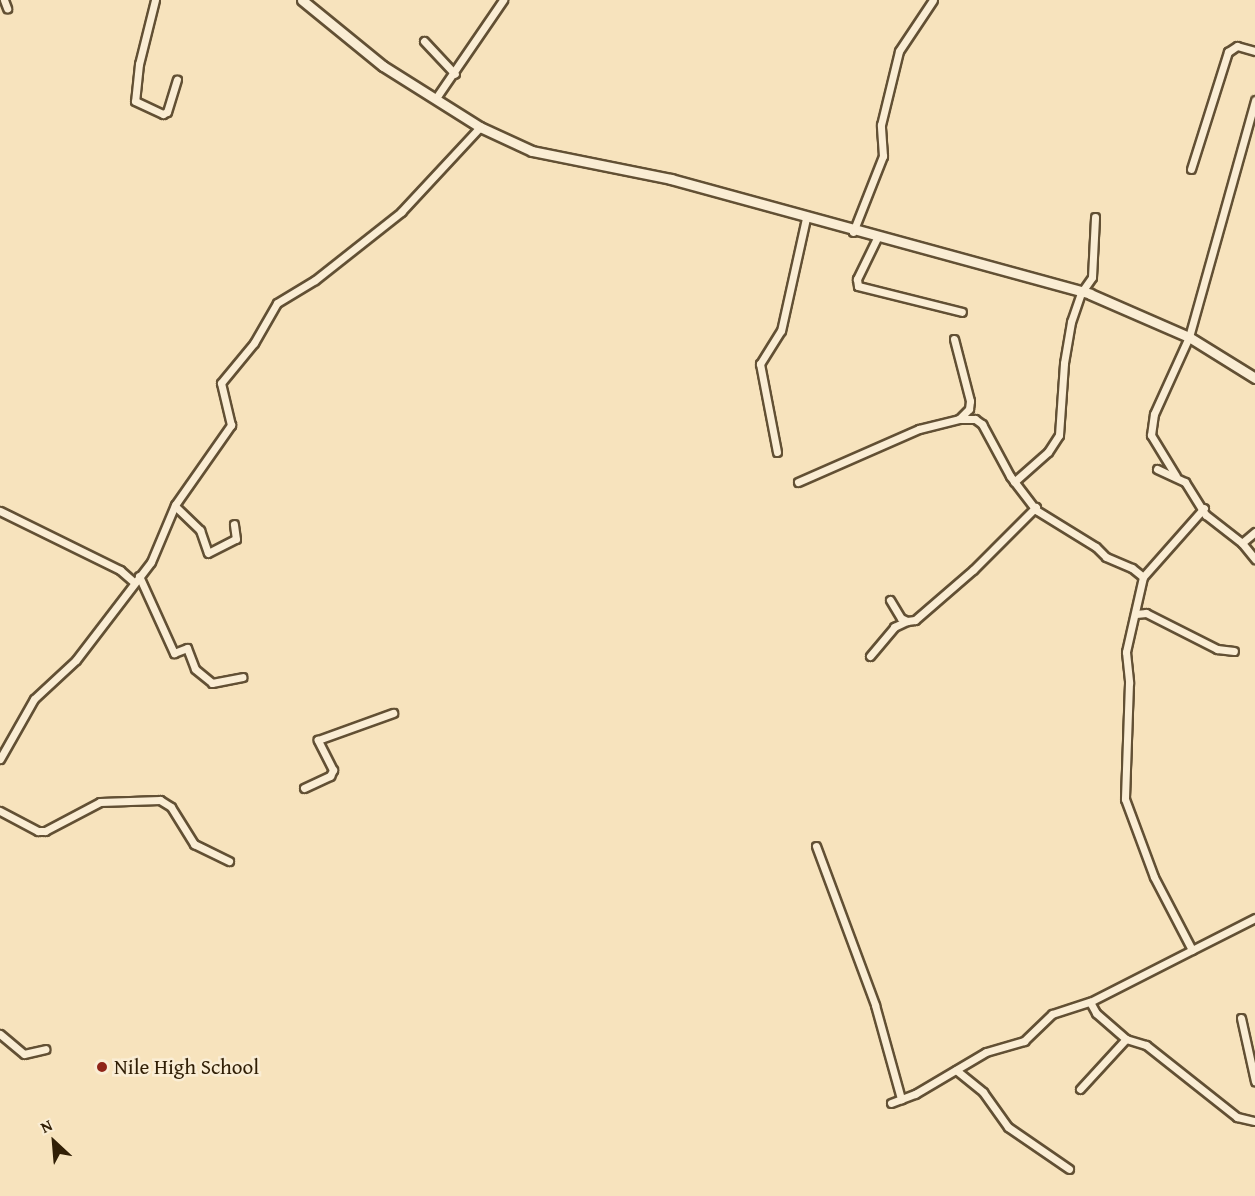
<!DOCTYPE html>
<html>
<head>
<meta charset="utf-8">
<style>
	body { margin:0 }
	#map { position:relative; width:1255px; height:1196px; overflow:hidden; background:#f7e3bd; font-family:"Gentium Book Plus",serif }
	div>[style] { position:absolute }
	.roads { filter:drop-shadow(2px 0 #625034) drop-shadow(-2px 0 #625034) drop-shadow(0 2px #625034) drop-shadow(0 -2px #625034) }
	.street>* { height:7px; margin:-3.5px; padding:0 3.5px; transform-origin:3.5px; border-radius:3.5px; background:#faedd4 }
	.secondary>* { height:9px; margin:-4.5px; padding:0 4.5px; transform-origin:4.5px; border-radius:4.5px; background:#faedd4 }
	.dots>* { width:16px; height:16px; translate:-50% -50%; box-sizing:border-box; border:3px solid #faedd4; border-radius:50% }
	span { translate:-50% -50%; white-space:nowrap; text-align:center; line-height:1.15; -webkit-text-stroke:5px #faedd4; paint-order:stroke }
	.poi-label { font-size:21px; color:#311f06 }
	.left { translate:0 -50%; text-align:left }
	.north { position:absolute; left:24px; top:1112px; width:60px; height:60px; -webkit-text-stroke:4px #faedd4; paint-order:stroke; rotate:334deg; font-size:16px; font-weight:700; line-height:24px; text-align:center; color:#311f06 }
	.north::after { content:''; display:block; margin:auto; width:21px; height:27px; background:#311f06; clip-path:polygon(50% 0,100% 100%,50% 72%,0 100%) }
</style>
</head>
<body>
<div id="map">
	<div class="roads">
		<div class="street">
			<i style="left:4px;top:0;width:9px;rotate:69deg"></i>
			<i style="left:155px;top:0;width:66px;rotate:104deg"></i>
			<i style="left:139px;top:64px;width:37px;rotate:96deg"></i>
			<i style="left:135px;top:101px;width:31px;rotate:25deg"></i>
			<i style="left:163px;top:114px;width:4px;rotate:-27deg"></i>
			<i style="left:167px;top:112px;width:34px;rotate:-73deg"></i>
			<i style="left:424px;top:41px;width:45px;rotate:46.8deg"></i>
			<i style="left:436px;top:98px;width:119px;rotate:-55.6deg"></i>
			<i style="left:1191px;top:169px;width:123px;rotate:-72.5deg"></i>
			<i style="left:1228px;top:52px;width:11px;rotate:-34deg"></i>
			<i style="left:1237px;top:46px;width:19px;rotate:16deg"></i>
			<i style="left:853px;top:232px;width:82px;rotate:-68.5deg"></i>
			<i style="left:883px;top:156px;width:31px;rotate:-94deg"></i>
			<i style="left:881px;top:125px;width:76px;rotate:-76.3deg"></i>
			<i style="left:899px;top:51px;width:61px;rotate:-56.3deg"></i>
			<i style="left:877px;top:238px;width:46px;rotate:116deg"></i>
			<i style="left:857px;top:279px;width:7px;rotate:82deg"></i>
			<i style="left:858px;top:286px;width:107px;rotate:14deg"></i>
			<i style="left:954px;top:339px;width:64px;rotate:75.5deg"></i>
			<i style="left:970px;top:401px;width:8px;rotate:97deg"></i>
			<i style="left:969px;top:409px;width:14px;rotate:135deg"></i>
			<i style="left:777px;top:452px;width:90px;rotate:-100.9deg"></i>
			<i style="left:760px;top:364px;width:39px;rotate:-58deg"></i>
			<i style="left:781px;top:331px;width:116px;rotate:-77.5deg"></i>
			<i style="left:1157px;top:469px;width:31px;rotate:25deg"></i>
			<i style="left:1185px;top:482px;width:39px;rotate:58deg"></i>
			<i style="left:1206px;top:515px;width:46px;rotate:37.9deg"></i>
			<i style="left:1176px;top:476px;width:48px;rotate:-121.4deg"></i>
			<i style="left:1151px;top:435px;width:21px;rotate:-82deg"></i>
			<i style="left:1154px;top:414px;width:85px;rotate:-65.6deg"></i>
			<i style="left:1189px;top:337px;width:246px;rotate:-74.4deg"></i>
			<i style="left:798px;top:482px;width:132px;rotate:-23.7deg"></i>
			<i style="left:919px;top:429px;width:41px;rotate:-14deg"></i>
			<i style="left:959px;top:419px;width:16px"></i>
			<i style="left:975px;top:419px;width:9px;rotate:36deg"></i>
			<i style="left:982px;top:424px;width:59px;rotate:61.7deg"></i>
			<i style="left:1010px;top:476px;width:43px;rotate:52.6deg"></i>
			<i style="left:1036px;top:510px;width:70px;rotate:31.7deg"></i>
			<i style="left:1096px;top:547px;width:14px;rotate:45deg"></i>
			<i style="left:1106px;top:557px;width:28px;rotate:23deg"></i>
			<i style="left:1132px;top:568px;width:14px;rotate:39deg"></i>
			<i style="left:1143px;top:577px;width:77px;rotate:102.8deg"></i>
			<i style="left:1126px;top:652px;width:31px;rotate:84deg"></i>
			<i style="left:1129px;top:683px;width:116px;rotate:92deg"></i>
			<i style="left:1125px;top:799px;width:83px;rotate:69.6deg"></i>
			<i style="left:1154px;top:877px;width:82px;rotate:62.5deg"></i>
			<i style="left:1192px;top:950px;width:114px;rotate:153deg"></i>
			<i style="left:1090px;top:1002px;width:13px;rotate:61deg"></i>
			<i style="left:1096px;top:1013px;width:40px;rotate:41deg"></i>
			<i style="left:1126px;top:1039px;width:21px;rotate:17deg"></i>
			<i style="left:1146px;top:1045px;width:116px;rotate:38.4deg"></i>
			<i style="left:1237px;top:1117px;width:18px;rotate:13deg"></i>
			<i style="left:1014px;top:482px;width:45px;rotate:-41.4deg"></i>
			<i style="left:1048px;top:452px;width:20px;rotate:-57deg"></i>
			<i style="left:1059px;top:435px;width:72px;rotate:-86deg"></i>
			<i style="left:1064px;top:363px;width:42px;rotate:-80.3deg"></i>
			<i style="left:1071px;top:322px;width:31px;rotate:-71deg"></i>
			<i style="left:1081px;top:293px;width:19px;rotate:-55deg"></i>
			<i style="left:1092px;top:277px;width:60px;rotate:-87.1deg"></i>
			<i style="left:175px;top:506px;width:35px;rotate:44deg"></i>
			<i style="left:200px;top:530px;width:24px;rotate:71deg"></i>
			<i style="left:208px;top:553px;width:31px;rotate:-27deg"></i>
			<i style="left:236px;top:539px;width:15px;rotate:-98deg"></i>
			<i style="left:0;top:511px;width:134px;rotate:26.2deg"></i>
			<i style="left:120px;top:570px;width:18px;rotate:41deg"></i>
			<i style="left:1255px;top:532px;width:17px;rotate:140deg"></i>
			<i style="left:1242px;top:543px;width:21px;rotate:51deg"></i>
			<i style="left:139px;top:576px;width:85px;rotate:65.6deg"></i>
			<i style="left:174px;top:653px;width:14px;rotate:-21deg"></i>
			<i style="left:187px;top:648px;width:22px;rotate:69deg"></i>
			<i style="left:195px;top:669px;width:22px;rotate:39deg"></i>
			<i style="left:212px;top:683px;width:31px;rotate:-11deg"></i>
			<i style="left:1143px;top:577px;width:92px;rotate:-48.5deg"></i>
			<i style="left:890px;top:600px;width:21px;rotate:59deg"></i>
			<i style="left:901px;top:618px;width:7px;rotate:27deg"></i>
			<i style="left:907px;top:621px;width:8px;rotate:-7deg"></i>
			<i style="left:915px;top:620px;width:77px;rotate:-40.8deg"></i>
			<i style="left:973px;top:570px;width:89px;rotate:-45deg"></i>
			<i style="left:1136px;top:614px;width:10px;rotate:-6deg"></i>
			<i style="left:1146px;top:613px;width:80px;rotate:26.9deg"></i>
			<i style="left:1217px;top:649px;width:17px;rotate:7deg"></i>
			<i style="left:870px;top:656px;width:38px;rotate:-50deg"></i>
			<i style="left:894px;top:627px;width:14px;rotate:-25deg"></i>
			<i style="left:0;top:759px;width:69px;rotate:-60.5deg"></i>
			<i style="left:34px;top:699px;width:57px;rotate:-42.9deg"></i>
			<i style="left:76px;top:660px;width:123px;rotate:-52.6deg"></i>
			<i style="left:151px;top:562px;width:62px;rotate:-67.2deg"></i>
			<i style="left:175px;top:505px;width:98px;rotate:-55deg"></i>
			<i style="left:231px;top:425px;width:43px;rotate:-103.4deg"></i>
			<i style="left:221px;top:383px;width:52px;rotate:-50.5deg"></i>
			<i style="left:254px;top:343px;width:46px;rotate:-60.1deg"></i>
			<i style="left:277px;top:303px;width:44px;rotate:-31.2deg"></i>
			<i style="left:315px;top:280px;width:110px;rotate:-38.3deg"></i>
			<i style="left:401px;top:212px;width:116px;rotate:-47.1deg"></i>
			<i style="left:304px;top:788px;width:29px;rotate:-25deg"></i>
			<i style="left:330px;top:776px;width:7px;rotate:-63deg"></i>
			<i style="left:333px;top:770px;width:34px;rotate:-117deg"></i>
			<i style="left:318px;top:740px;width:80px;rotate:-19.8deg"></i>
			<i style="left:0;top:811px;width:43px;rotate:27.8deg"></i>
			<i style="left:38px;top:831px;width:7px"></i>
			<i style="left:45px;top:831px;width:62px;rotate:-27.8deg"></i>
			<i style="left:100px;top:802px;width:60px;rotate:-1.9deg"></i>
			<i style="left:160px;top:800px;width:13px;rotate:32deg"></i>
			<i style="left:171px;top:807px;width:44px;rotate:58.1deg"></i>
			<i style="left:194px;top:844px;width:39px;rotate:26deg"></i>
			<i style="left:816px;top:846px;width:170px;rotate:69.6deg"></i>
			<i style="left:875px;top:1005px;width:98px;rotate:74.5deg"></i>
			<i style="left:1192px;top:950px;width:71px;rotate:-26.9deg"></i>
			<i style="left:1241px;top:1018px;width:65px;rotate:77.5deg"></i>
			<i style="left:0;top:1034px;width:31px;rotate:40deg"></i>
			<i style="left:24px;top:1054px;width:22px;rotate:-13deg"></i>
			<i style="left:956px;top:1070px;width:35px;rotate:39deg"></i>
			<i style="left:983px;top:1092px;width:43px;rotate:54.5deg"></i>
			<i style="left:1008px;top:1127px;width:74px;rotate:34.5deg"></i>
			<i style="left:1080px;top:1089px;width:68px;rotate:-47.4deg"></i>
			<i style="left:891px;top:1103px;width:26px;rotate:-21deg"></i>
			<i style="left:915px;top:1094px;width:82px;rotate:-30.6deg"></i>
			<i style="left:986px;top:1052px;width:40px;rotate:-16deg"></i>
			<i style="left:1024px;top:1041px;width:39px;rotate:-44deg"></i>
			<i style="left:1052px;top:1014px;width:40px;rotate:-18deg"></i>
		</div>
		<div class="secondary">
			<i style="left:302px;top:0;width:104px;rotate:39.2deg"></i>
			<i style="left:383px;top:66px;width:115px;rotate:32.2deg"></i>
			<i style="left:480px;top:127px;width:57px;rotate:24.8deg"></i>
			<i style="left:532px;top:151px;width:142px;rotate:11.4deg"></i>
			<i style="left:671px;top:179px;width:434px;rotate:15.3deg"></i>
			<i style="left:1090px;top:294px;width:108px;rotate:23.5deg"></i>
			<i style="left:1189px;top:337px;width:78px;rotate:31.8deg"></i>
		</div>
	</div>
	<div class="dots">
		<i style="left:102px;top:1067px;background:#8f2418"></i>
	</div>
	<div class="poi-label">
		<span class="left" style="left:114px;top:1067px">Nile High School</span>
	</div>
	<div class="north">N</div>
</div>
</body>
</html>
